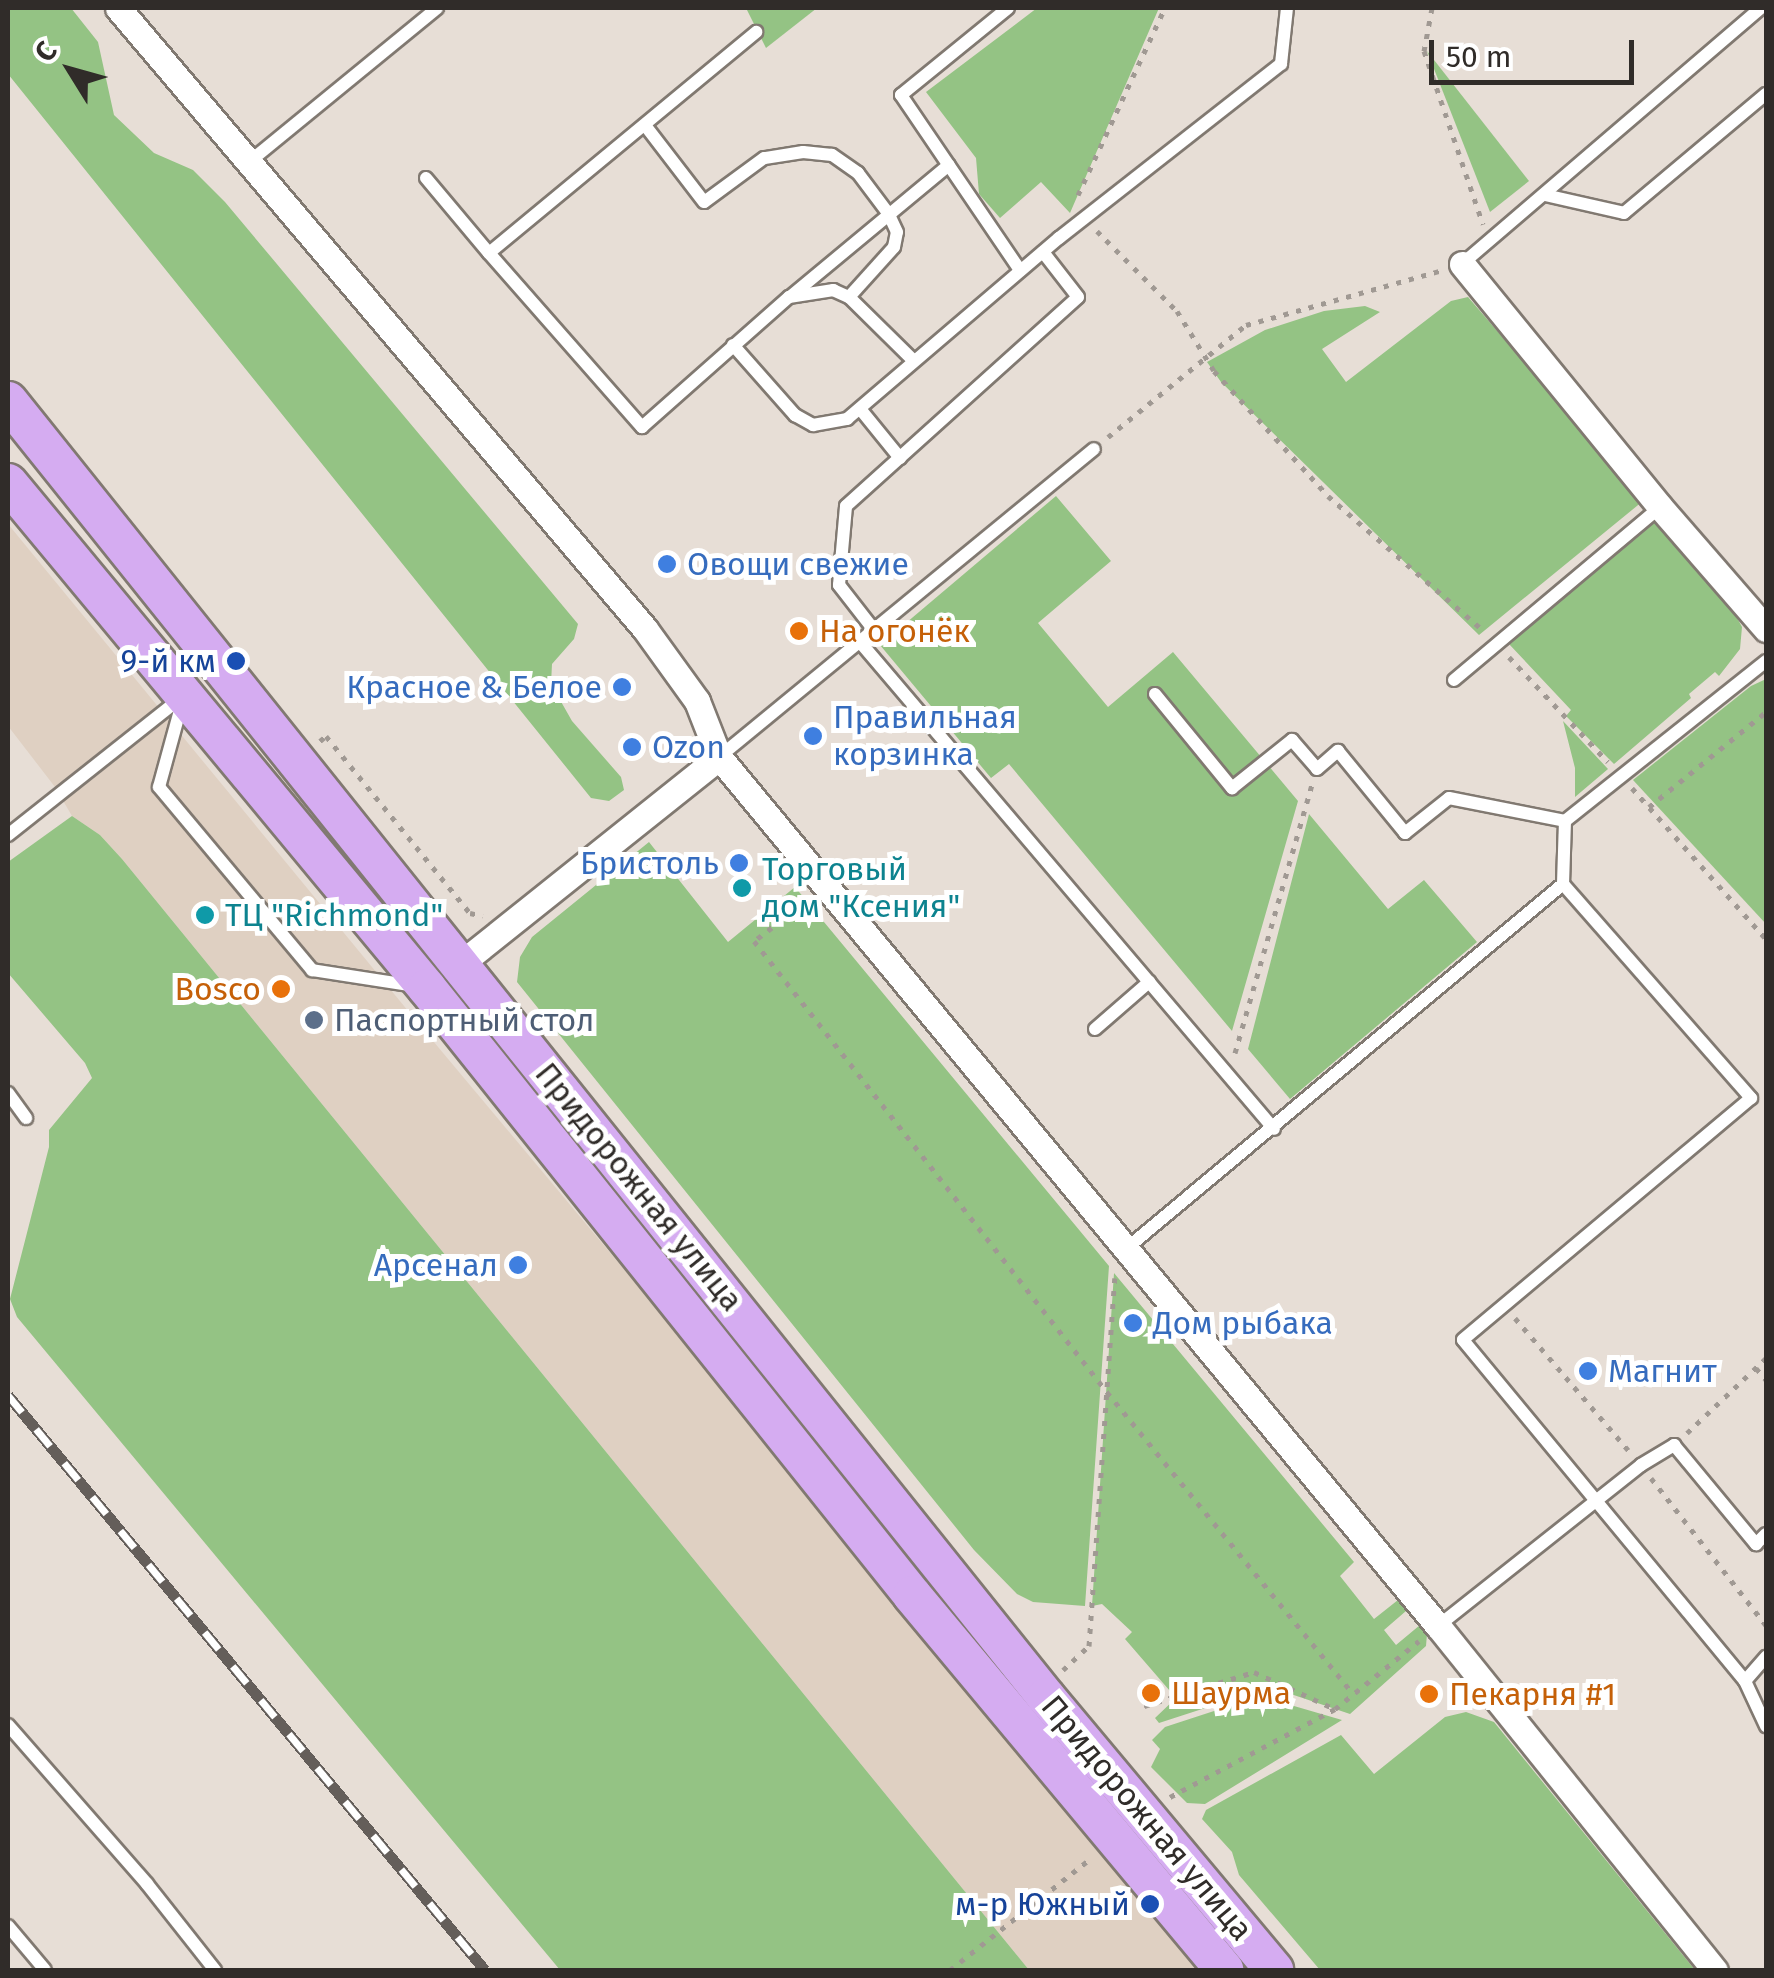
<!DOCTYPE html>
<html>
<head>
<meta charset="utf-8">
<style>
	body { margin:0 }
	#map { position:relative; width:1774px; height:1978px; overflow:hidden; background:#e7ded6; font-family:"Fira Sans",sans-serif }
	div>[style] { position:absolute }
	.built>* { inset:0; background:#dfd0c2 }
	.green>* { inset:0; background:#94c384 }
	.path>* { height:5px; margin-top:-2.5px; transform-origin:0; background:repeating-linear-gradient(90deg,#a09993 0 5px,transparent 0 13px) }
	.roads { filter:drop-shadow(2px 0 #817971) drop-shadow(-2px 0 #817971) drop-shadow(0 2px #817971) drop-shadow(0 -2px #817971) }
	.lane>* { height:12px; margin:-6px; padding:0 6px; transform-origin:6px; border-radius:6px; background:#fff }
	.street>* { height:25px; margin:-12.5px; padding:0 12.5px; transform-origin:12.5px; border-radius:12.5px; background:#fff }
	.primary>* { height:38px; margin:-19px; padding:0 19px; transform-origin:19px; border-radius:19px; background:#d5acf1 }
	.rail>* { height:11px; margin-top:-5.5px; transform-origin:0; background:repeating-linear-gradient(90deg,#fff 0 22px,#645e5a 0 44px); box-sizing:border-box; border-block:2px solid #645e5a }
	.dots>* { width:28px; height:28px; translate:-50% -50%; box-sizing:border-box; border:5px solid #fff; border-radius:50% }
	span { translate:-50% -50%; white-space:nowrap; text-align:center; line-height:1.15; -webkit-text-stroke:10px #fff; paint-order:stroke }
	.shop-label { font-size:32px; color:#366cbe }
	.left { translate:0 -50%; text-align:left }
	.right { translate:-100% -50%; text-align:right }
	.food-label { font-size:32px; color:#c56008 }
	.transit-label { font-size:32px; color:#164399 }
	.culture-label { font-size:32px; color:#0d838f }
	.service-label { font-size:32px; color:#4e5e75 }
	.street-label { font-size:32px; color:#302c29 }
	.frame { position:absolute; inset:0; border:10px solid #302c29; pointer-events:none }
	.north { position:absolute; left:20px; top:20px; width:100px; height:100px; -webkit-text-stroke:8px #fff; paint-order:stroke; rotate:307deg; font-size:28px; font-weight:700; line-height:40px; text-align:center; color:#302c29 }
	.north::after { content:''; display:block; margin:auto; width:35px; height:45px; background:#302c29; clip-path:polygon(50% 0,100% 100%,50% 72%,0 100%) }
	.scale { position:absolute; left:1429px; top:40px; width:205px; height:45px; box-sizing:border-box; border:5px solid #302c29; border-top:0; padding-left:12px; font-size:30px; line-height:35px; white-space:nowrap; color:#302c29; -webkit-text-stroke:8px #fff; paint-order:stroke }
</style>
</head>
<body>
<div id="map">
	<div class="built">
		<i style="clip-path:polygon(8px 524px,418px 1023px,1210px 1970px,1029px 1970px,122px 859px,100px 835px,72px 816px,55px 787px,8px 726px)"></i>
	</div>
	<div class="green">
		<i style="clip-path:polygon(8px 8px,71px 8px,98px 42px,114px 115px,154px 153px,193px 170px,225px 202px,578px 624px,574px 639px,552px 664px,551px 684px,572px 721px,621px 777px,624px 790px,609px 801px,591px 798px,8px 74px)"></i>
		<i style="clip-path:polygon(746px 8px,817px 8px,766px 48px)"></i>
		<i style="clip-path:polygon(1037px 8px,1159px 8px,1070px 213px,1041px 182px,1000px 218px,979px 194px,976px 158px,926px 92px)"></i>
		<i style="clip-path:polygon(1427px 51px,1529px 181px,1490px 212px)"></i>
		<i style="clip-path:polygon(1468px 297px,1643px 501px,1479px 635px,1221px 382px,1207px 362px,1265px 330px,1324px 311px,1365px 306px,1380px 312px,1322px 349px,1346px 382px,1451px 301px)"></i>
		<i style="clip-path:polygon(1056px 496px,1111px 561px,1038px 623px,1108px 707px,1173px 652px,1298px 801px,1232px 1031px,1009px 764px,991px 778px,880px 645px)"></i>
		<i style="clip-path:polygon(1655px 522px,1687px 553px,1736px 616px,1742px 627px,1740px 649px,1719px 676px,1715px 672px,1689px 694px,1691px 698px,1614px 764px,1566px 716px,1571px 710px,1509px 644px)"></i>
		<i style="clip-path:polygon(1766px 679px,1766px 924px,1633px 780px,1751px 686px)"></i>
		<i style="clip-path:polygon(1563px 721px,1608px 769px,1575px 797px,1575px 768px)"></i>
		<i style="clip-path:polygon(1309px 814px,1388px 909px,1424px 880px,1477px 942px,1290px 1099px,1248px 1049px)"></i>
		<i style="clip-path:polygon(72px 816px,100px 835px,122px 859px,1029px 1970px,560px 1970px,17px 1317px,10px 1299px,49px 1147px,49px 1130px,92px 1078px,85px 1063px,8px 973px,8px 862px)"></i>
		<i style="clip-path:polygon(649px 842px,728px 942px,795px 887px,1109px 1266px,1085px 1606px,1033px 1602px,1017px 1594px,974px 1550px,517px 982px,520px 957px,532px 937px)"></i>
		<i style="clip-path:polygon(1114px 1273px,1354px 1562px,1340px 1576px,1374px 1619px,1398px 1600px,1406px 1611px,1384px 1630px,1396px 1645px,1420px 1625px,1427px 1634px,1426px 1646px,1350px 1714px,1270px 1687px,1159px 1723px,1155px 1718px,1176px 1698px,1125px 1639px,1132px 1632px,1102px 1604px,1092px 1606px)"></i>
		<i style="clip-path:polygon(1260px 1696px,1342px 1720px,1205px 1804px,1187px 1803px,1151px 1767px,1160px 1749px,1152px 1740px,1165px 1727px)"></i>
		<i style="clip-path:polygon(1466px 1712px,1494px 1722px,1695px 1970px,1320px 1970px,1239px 1875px,1232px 1852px,1202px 1819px,1206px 1810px,1341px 1735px,1374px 1774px,1445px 1717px)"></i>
	</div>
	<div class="path">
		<i style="left:1432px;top:8px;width:44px;rotate:100.5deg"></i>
		<i style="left:1424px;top:51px;width:183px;rotate:71.2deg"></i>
		<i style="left:1078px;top:195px;width:206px;rotate:-65.1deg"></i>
		<i style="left:1097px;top:231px;width:113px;rotate:45deg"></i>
		<i style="left:1177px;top:311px;width:70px;rotate:58.3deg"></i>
		<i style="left:1214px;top:371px;width:169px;rotate:47.6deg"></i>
		<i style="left:1328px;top:496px;width:206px;rotate:40.9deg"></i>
		<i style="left:1108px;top:437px;width:178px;rotate:-39.1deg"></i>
		<i style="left:1246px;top:325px;width:201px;rotate:-15.6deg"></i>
		<i style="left:1509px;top:657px;width:144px;rotate:46.7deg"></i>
		<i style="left:320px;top:741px;width:8px;rotate:-40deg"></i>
		<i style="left:326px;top:736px;width:228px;rotate:50.9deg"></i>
		<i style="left:470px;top:913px;width:13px;rotate:13deg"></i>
		<i style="left:1632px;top:788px;width:202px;rotate:48.4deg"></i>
		<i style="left:1649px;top:807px;width:151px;rotate:-39.1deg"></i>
		<i style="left:803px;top:904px;width:61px;rotate:142.9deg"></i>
		<i style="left:754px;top:941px;width:573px;rotate:51.95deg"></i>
		<i style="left:1107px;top:1392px;width:390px;rotate:50.8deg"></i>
		<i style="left:1235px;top:1053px;width:279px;rotate:-74deg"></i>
		<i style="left:1515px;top:1318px;width:174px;rotate:49.4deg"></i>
		<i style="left:1756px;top:1368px;width:16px;rotate:50deg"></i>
		<i style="left:1687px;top:1433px;width:109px;rotate:-43.5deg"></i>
		<i style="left:1651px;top:1478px;width:187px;rotate:52deg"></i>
		<i style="left:1063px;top:1670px;width:35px;rotate:-43deg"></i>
		<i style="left:1089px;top:1646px;width:369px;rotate:-86deg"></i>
		<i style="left:1144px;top:1706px;width:115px;rotate:-17.2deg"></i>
		<i style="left:1254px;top:1672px;width:89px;rotate:24.6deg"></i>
		<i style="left:1335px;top:1709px;width:108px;rotate:-39deg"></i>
		<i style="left:1170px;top:1797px;width:187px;rotate:-28.1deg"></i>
		<i style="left:950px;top:1970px;width:179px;rotate:-38.4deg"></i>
	</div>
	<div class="roads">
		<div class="lane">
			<i style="left:1008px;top:8px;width:138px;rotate:140.9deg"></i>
			<i style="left:901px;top:95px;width:212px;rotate:55.8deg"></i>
			<i style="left:249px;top:162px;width:243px;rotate:-39.3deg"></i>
			<i style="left:426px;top:178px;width:98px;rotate:50deg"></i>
			<i style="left:489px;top:253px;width:347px;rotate:-39.6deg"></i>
			<i style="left:1545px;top:195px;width:81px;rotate:12.8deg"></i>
			<i style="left:1624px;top:213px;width:185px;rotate:-40deg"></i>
			<i style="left:489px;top:253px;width:232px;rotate:48.7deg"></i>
			<i style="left:642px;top:427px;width:196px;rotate:-41.5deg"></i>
			<i style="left:789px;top:297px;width:45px;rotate:-9deg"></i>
			<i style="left:833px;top:290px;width:17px;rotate:24deg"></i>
			<i style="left:849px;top:297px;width:67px;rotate:-48deg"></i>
			<i style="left:894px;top:247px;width:15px;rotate:-79deg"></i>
			<i style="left:897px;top:232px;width:21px;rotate:-115deg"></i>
			<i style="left:888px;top:213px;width:50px;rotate:-126.9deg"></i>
			<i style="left:858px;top:173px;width:32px;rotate:-145deg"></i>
			<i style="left:832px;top:155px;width:29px;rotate:-174deg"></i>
			<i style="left:803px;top:152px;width:39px;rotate:171deg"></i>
			<i style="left:764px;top:158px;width:74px;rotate:143.7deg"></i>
			<i style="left:704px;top:202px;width:97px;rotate:-127.5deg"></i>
			<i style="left:1462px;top:264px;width:394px;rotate:-40.6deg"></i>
			<i style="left:791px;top:296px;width:205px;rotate:-39.7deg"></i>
			<i style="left:849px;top:297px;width:91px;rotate:44.6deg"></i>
			<i style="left:733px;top:345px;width:94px;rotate:48.5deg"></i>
			<i style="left:795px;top:415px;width:21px;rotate:29deg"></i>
			<i style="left:813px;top:425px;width:35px;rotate:-10deg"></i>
			<i style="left:847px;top:419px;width:279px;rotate:-40.5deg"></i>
			<i style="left:1059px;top:238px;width:282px;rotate:-38.1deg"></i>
			<i style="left:1281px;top:64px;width:56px;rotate:-83.9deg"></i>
			<i style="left:861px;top:410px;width:62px;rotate:50.9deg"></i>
			<i style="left:874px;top:630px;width:57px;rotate:-127.9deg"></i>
			<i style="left:839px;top:585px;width:79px;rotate:-84.9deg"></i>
			<i style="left:846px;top:506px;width:312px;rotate:-42deg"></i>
			<i style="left:1078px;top:297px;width:57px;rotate:-127.9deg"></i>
			<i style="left:860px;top:642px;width:639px;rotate:49.63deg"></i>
			<i style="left:1454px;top:680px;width:269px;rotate:-40deg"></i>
			<i style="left:1155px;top:694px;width:122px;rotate:50.7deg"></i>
			<i style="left:1232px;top:788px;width:77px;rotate:-38.7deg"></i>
			<i style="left:1292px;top:740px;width:38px;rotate:49deg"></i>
			<i style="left:1317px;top:769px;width:28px;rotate:-41deg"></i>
			<i style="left:1338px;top:751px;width:106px;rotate:50.7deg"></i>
			<i style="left:1405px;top:833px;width:56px;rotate:-38.5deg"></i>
			<i style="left:1449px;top:798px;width:118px;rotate:11.2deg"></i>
			<i style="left:182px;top:703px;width:87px;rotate:105.3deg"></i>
			<i style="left:159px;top:787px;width:239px;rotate:50.1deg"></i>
			<i style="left:312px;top:970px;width:104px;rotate:8.8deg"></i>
			<i style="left:719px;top:757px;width:485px;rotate:-39.4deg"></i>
			<i style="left:8px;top:835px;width:222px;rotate:-38.4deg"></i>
			<i style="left:1563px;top:884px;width:285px;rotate:48.7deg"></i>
			<i style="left:1751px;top:1098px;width:376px;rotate:140deg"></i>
			<i style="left:1463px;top:1340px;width:442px;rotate:50.4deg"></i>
			<i style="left:1745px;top:1681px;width:50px;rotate:65deg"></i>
			<i style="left:1095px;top:1029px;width:72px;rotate:-41deg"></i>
			<i style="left:8px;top:1093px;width:31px;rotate:54deg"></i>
			<i style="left:1127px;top:1248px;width:568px;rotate:-39.86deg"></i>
			<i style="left:1563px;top:884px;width:63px;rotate:-88.2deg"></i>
			<i style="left:1565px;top:821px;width:257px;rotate:-38.5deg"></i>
			<i style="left:1438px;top:1626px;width:259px;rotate:-38.4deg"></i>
			<i style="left:1641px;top:1465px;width:39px;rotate:-31deg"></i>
			<i style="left:1674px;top:1445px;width:129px;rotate:50.4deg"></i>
			<i style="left:1756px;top:1544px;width:14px;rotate:-45deg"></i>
			<i style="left:1745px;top:1681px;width:32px;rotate:-49deg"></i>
			<i style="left:8px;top:1725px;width:211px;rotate:48.8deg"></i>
			<i style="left:147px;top:1884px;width:110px;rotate:51.7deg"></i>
			<i style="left:8px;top:1926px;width:57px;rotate:49.9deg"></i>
		</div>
		<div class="street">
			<i style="left:118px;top:8px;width:814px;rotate:49.68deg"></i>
			<i style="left:645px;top:629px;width:89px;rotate:54.2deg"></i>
			<i style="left:697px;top:701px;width:60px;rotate:68.6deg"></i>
			<i style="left:719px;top:757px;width:1128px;rotate:50.4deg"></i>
			<i style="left:1438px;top:1626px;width:442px;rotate:51.2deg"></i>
			<i style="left:1462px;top:264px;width:313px;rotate:50.8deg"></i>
			<i style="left:1660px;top:507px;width:162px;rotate:49deg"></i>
			<i style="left:460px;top:964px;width:332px;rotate:-38.6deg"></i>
		</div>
		<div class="primary">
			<i style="left:8px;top:401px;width:1660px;rotate:51.31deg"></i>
			<i style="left:1046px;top:1697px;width:356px;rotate:50.1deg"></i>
			<i style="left:8px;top:483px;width:656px;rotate:50.32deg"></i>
			<i style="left:427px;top:988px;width:777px;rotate:51.37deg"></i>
			<i style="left:912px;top:1595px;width:488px;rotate:50.2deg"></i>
		</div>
	</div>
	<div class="rail">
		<i style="left:8px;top:1395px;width:747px;rotate:50.32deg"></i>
	</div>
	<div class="dots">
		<i style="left:667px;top:564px;background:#3f7fe0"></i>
		<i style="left:799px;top:631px;background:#e8710a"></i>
		<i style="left:236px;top:661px;background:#1a4fb4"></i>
		<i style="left:622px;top:687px;background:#3f7fe0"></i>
		<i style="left:813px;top:736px;background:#3f7fe0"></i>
		<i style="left:632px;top:747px;background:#3f7fe0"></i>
		<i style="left:739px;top:863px;background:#3f7fe0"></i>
		<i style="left:742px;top:888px;background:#0f9aa8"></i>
		<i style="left:205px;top:915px;background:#0f9aa8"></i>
		<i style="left:281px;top:989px;background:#e8710a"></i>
		<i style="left:314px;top:1020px;background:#5c6f8a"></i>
		<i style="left:518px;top:1265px;background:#3f7fe0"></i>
		<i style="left:1133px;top:1323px;background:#3f7fe0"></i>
		<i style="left:1588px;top:1371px;background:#3f7fe0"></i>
		<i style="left:1151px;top:1693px;background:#e8710a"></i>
		<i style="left:1429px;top:1694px;background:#e8710a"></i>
		<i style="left:1150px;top:1904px;background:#1a4fb4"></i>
	</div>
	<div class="shop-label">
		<span class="left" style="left:687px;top:564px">Овощи свежие</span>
		<span class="right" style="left:602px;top:687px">Красное &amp; Белое</span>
		<span class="left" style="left:833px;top:736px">Правильная<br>корзинка</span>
		<span class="left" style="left:652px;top:747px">Ozon</span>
		<span class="right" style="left:719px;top:863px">Бристоль</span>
		<span class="right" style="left:498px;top:1265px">Арсенал</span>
		<span class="left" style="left:1153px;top:1323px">Дом рыбака</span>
		<span class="left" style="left:1608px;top:1371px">Магнит</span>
	</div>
	<div class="food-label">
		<span class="left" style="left:819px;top:631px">На огонёк</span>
		<span class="right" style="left:261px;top:989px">Bosco</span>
		<span class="left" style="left:1171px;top:1693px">Шаурма</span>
		<span class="left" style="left:1449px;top:1694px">Пекарня #1</span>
	</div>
	<div class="transit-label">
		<span class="right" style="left:216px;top:661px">9-й км</span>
		<span class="right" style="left:1130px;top:1904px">м-р Южный</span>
	</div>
	<div class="culture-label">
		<span class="left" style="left:762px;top:888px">Торговый<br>дом "Ксения"</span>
		<span class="left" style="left:225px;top:915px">ТЦ "Richmond"</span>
	</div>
	<div class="service-label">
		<span class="left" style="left:334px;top:1020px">Паспортный стол</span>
	</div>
	<div class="street-label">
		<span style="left:639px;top:1187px;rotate:51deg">Придорожная улица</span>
		<span style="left:1147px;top:1818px;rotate:50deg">Придорожная улица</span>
	</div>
	<div class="frame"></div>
	<div class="north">С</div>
	<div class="scale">50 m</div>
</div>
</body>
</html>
